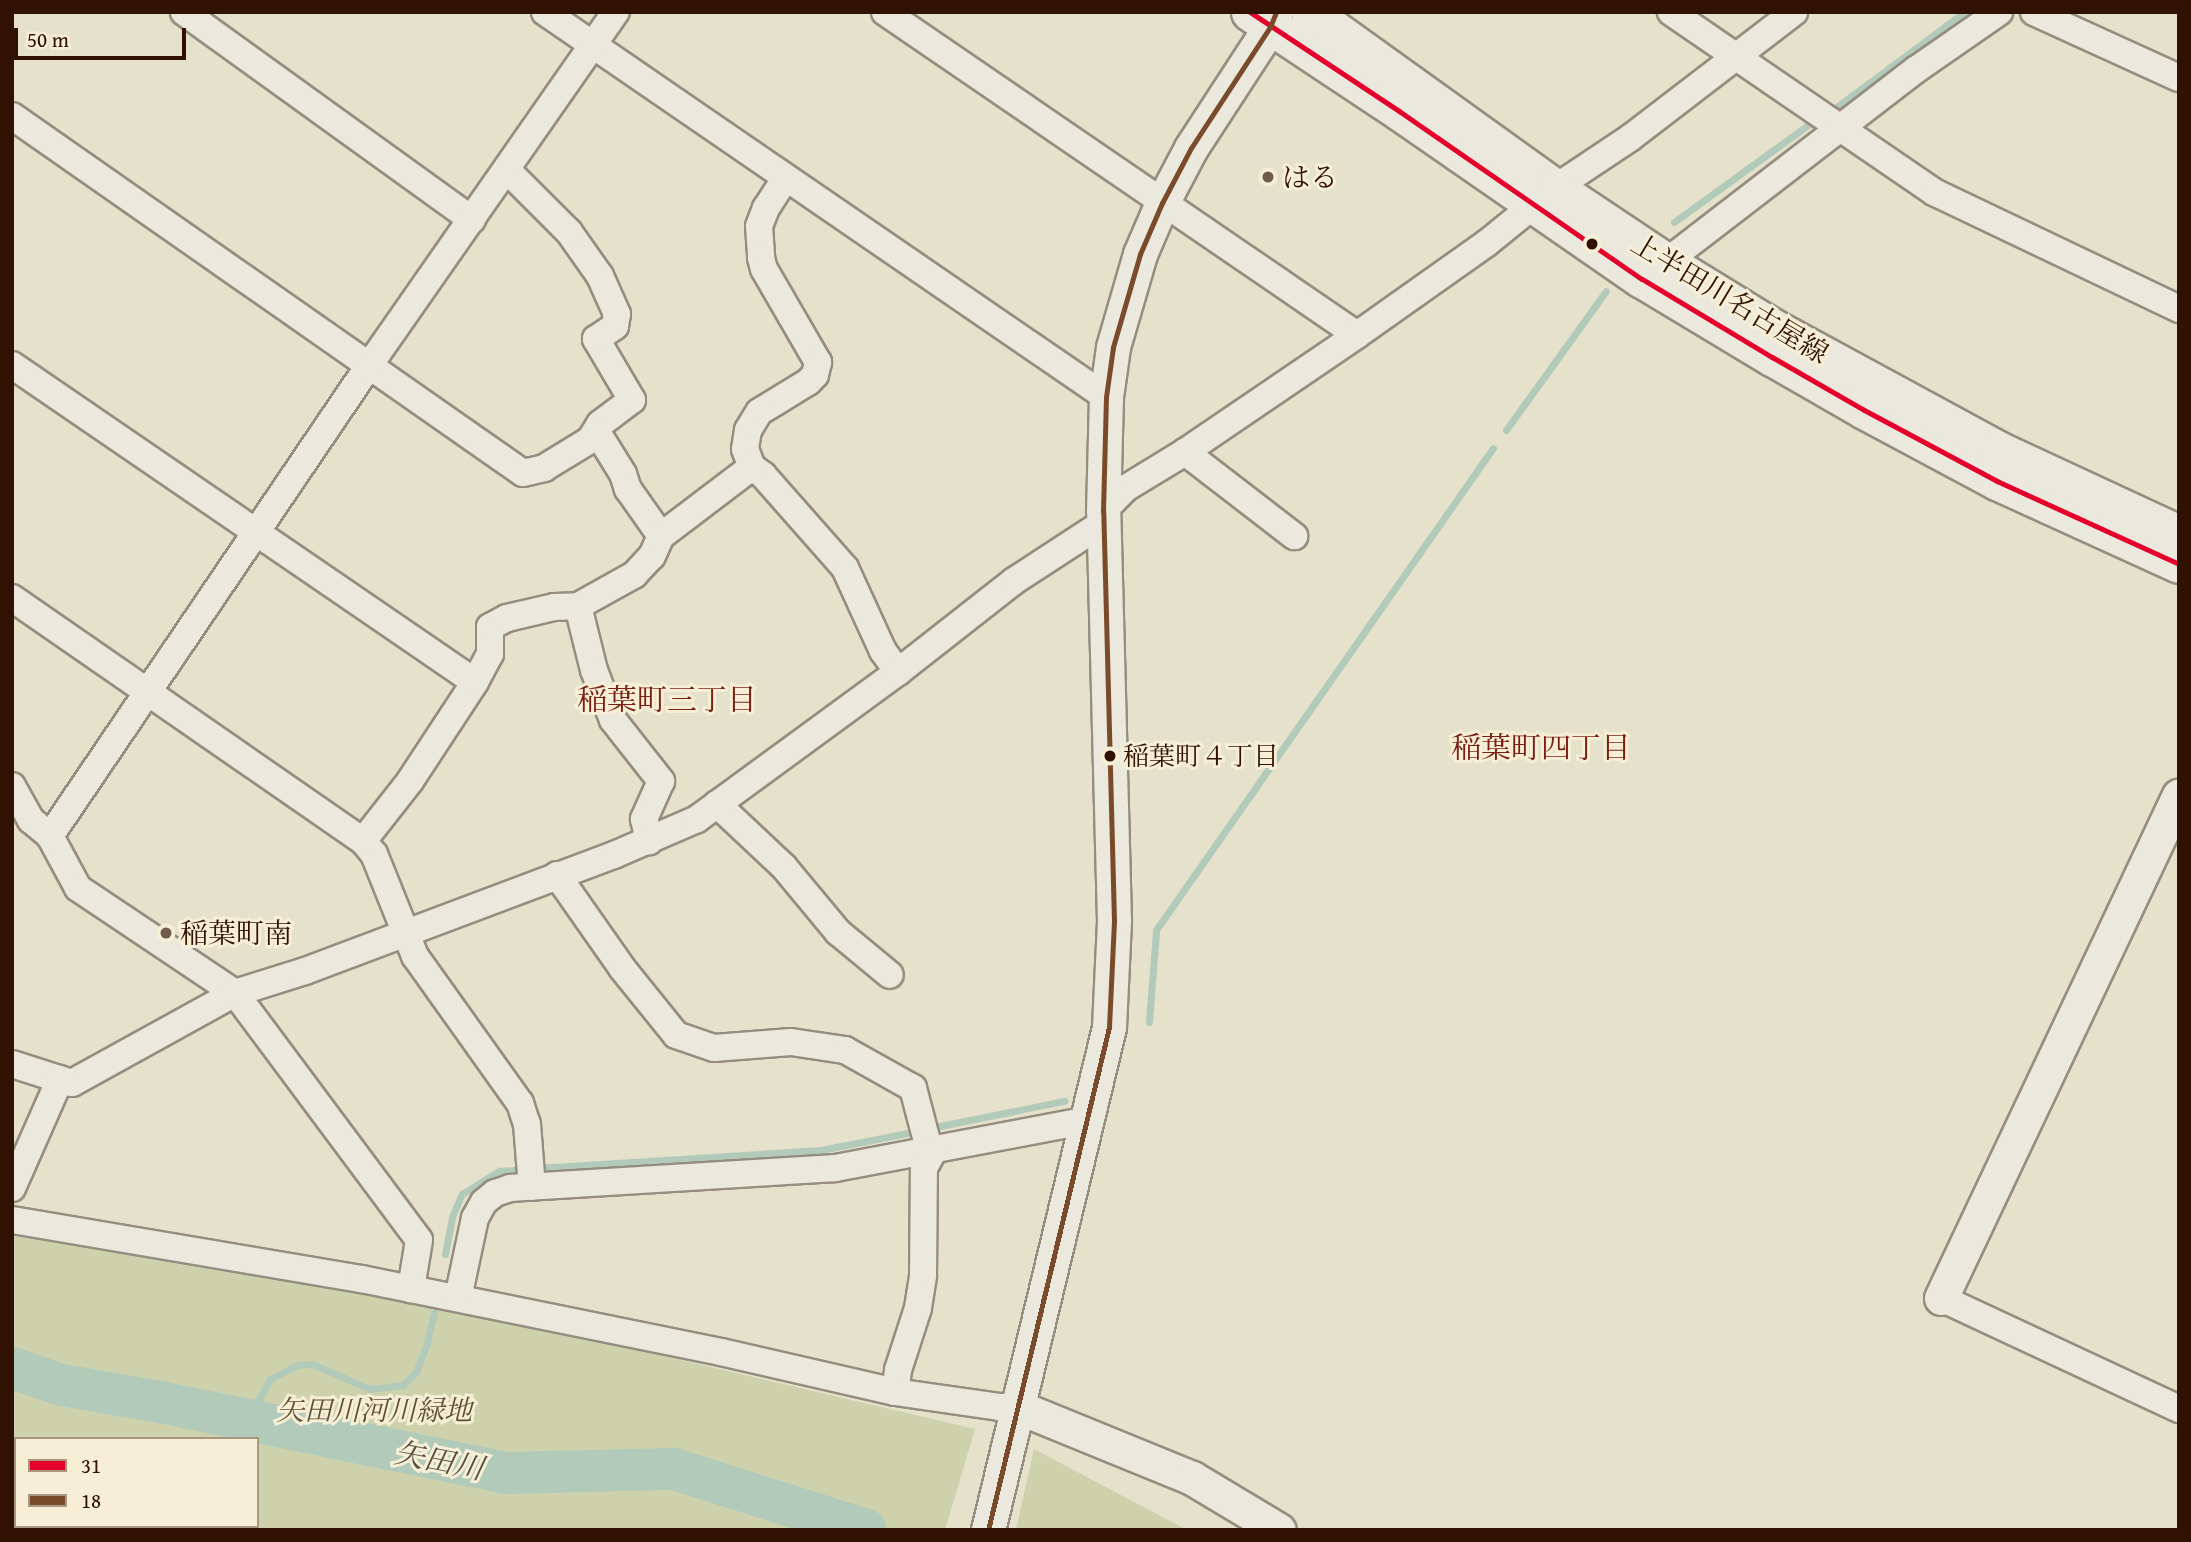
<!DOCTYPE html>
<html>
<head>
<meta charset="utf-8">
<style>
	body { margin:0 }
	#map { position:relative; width:2191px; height:1542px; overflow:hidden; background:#e6e1cb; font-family:"Gentium Book Plus","Noto Serif JP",serif }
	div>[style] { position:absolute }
	.green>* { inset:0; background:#cdd2ac }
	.stream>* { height:7px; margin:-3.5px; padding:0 3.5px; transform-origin:3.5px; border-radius:3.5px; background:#b2caba }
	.river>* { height:42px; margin:-21px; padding:0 21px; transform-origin:21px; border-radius:21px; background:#b2caba }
	.roads { filter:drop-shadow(2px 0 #958d7f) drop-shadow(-2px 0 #958d7f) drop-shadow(0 2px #958d7f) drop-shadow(0 -2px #958d7f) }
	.minor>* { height:26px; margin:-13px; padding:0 13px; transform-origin:13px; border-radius:13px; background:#ebe8dd }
	.tertiary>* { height:33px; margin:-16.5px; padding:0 16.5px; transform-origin:16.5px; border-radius:16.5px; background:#ebe8dd }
	.secondary>* { height:37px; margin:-18.5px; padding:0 18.5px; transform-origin:18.5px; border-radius:18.5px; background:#ebe8dd }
	.bus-1>* { height:5px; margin:-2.5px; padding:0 2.5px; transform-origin:2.5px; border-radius:2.5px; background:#e4002b }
	.bus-2>* { height:5px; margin:-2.5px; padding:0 2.5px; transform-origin:2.5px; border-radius:2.5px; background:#7a4b2a }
	.dots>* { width:19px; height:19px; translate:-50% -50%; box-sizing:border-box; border:4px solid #f6efd6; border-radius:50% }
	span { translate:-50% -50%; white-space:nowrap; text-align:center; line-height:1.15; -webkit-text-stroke:6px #f6efd6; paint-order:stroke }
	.bus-label { font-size:26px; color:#311202 }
	.left { translate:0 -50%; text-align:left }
	.poi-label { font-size:28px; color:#311202 }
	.street-label { font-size:28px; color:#311202 }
	.park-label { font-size:28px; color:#615134; font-style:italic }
	.neighbourhood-label { font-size:30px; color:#7a1f14 }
	.water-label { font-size:30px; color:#564f40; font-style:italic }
	.frame { position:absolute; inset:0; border:14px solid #311202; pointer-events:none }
	.legend { position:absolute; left:14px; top:1437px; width:245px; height:91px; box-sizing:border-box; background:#f6efd6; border:2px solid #a79781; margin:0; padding:9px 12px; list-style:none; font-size:21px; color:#311202 }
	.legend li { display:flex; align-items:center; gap:14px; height:35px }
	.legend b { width:35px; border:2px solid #a79781 }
	.scale { position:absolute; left:14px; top:28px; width:172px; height:32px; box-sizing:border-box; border:4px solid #311202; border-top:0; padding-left:9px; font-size:21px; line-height:24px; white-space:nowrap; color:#311202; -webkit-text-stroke:5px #f6efd6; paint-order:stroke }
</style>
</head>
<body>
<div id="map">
	<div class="green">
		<i style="clip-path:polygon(12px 1236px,382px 1290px,975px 1429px,945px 1530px,225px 1530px,212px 1526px,257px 1526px,257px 1439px,16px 1439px,16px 1471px,12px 1470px)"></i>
		<i style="clip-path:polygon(1034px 1449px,1187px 1530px,1016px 1530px)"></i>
	</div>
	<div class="stream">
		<i style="left:1830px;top:112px;width:167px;rotate:-36.7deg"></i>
		<i style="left:1674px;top:222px;width:165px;rotate:-35.9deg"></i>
		<i style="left:1506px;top:430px;width:171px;rotate:-54.3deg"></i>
		<i style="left:1149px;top:1022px;width:92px;rotate:-85.6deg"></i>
		<i style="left:1156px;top:930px;width:588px;rotate:-55.04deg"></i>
		<i style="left:930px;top:1128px;width:137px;rotate:-11.4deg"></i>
		<i style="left:537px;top:1168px;width:285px;rotate:-3.6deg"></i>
		<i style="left:821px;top:1150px;width:99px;rotate:-11.1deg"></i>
		<i style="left:445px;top:1254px;width:38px;rotate:-79deg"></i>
		<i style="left:452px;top:1217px;width:25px;rotate:-67deg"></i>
		<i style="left:462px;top:1194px;width:44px;rotate:-31.9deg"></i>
		<i style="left:499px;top:1171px;width:26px;rotate:-4deg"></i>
		<i style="left:246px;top:1422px;width:49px;rotate:-60.8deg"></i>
		<i style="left:270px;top:1379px;width:30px;rotate:-27deg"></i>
		<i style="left:297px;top:1365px;width:15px;rotate:-4deg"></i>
		<i style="left:312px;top:1364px;width:63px;rotate:23.3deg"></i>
		<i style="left:370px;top:1389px;width:33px;rotate:-7deg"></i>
		<i style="left:403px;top:1385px;width:18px;rotate:-45deg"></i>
		<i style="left:416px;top:1372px;width:31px;rotate:-69deg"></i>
		<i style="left:427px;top:1343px;width:31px;rotate:-77deg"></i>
	</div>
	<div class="river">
		<i style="left:12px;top:1368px;width:53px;rotate:18.8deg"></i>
		<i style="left:62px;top:1385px;width:99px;rotate:9.8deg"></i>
		<i style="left:160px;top:1402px;width:352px;rotate:11.6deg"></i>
		<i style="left:505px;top:1473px;width:169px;rotate:-1.4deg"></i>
		<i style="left:674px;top:1469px;width:201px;rotate:17.6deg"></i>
	</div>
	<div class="roads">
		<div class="minor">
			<i style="left:184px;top:12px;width:355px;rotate:35.8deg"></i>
			<i style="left:545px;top:12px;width:680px;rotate:34.46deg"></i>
			<i style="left:885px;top:12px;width:572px;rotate:34.38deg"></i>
			<i style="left:1671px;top:12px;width:319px;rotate:34.4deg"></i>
			<i style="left:1934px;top:192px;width:272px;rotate:25.5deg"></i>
			<i style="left:2034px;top:12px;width:159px;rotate:24.5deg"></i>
			<i style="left:12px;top:116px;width:623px;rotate:34.94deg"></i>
			<i style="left:523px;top:473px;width:22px;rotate:-13deg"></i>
			<i style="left:544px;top:468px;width:54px;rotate:-31.3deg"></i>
			<i style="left:590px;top:440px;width:19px;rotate:-58deg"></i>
			<i style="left:600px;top:424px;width:40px;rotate:-37deg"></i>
			<i style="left:632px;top:400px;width:71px;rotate:-120.5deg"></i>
			<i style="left:596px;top:339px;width:23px;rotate:-34deg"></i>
			<i style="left:615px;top:326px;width:12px;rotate:-81deg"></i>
			<i style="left:617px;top:314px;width:42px;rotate:-114.1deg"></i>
			<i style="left:600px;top:276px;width:54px;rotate:-125.2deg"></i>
			<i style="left:569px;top:232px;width:88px;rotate:-135deg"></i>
			<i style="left:785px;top:179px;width:35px;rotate:123deg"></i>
			<i style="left:766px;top:208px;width:19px;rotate:111deg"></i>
			<i style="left:759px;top:226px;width:32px;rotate:86deg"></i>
			<i style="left:761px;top:258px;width:11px;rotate:75deg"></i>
			<i style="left:764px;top:269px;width:108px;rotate:59.9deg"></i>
			<i style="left:818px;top:362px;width:13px;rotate:103deg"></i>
			<i style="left:815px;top:375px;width:10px;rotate:135deg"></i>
			<i style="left:808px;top:382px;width:57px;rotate:148.5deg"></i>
			<i style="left:759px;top:412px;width:21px;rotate:121deg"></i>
			<i style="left:748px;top:430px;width:19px;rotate:99deg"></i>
			<i style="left:745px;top:449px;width:19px;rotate:69deg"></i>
			<i style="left:752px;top:467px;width:14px;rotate:36deg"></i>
			<i style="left:763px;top:475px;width:124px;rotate:48.6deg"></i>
			<i style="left:845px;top:568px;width:91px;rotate:65.4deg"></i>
			<i style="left:883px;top:651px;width:26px;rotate:54deg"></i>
			<i style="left:1555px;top:188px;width:90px;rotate:-33.7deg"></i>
			<i style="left:1630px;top:138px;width:207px;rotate:-37.5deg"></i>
			<i style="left:1666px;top:262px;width:317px;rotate:-37.6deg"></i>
			<i style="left:1917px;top:69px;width:100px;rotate:-34.8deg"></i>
			<i style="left:12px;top:365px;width:561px;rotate:34.4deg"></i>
			<i style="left:597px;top:432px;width:49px;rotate:58.2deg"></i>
			<i style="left:623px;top:474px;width:16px;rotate:72deg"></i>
			<i style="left:628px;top:489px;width:57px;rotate:54.9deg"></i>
			<i style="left:1185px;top:452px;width:138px;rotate:37.6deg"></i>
			<i style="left:1103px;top:511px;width:33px;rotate:-45deg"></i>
			<i style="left:1126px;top:488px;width:69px;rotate:-31.4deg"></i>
			<i style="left:1185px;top:452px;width:208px;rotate:-34.2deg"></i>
			<i style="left:1357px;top:335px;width:159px;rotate:-35.3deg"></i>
			<i style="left:1487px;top:243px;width:62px;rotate:-39.1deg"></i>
			<i style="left:12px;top:598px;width:427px;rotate:34.7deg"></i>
			<i style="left:363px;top:841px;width:17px;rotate:50deg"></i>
			<i style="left:374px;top:854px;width:110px;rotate:68.1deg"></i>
			<i style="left:415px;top:956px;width:181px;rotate:54.5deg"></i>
			<i style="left:520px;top:1103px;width:22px;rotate:72deg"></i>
			<i style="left:527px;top:1124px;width:63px;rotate:85.5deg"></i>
			<i style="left:578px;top:606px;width:66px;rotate:76deg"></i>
			<i style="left:594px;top:670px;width:53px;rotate:69.2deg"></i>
			<i style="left:613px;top:720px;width:78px;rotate:51.8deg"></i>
			<i style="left:661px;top:781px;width:42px;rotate:114.1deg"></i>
			<i style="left:644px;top:819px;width:23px;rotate:77deg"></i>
			<i style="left:12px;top:786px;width:39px;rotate:61deg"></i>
			<i style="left:31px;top:820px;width:25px;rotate:40deg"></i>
			<i style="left:50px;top:836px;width:59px;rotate:61.7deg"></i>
			<i style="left:78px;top:888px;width:189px;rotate:33.8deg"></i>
			<i style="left:235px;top:993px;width:308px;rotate:53.3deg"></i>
			<i style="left:419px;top:1240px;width:50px;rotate:99.3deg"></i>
			<i style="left:717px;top:804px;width:92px;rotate:43.2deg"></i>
			<i style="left:784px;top:867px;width:85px;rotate:50.3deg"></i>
			<i style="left:838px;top:932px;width:67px;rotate:39.6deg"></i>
			<i style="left:50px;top:836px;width:567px;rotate:-55.86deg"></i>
			<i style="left:368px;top:367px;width:433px;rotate:-55.1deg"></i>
			<i style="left:363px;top:841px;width:76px;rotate:-51.9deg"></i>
			<i style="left:410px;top:781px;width:118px;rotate:-56.7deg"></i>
			<i style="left:475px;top:682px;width:32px;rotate:-62deg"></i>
			<i style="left:490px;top:654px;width:27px;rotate:-90deg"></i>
			<i style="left:490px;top:627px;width:19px;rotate:-28deg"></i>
			<i style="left:507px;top:618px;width:48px;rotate:-13.2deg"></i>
			<i style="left:554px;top:607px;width:24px;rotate:-2deg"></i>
			<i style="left:578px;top:606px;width:64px;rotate:-29deg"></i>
			<i style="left:634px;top:575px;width:26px;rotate:-47deg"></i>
			<i style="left:652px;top:556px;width:22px;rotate:-66deg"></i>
			<i style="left:661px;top:536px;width:114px;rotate:-37.2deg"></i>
			<i style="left:557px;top:875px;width:113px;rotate:55deg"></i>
			<i style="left:622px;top:968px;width:86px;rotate:51.1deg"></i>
			<i style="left:676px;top:1035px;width:40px;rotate:18.9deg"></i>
			<i style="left:714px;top:1048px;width:77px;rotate:-4.5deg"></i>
			<i style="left:791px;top:1042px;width:55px;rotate:8.4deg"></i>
			<i style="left:845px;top:1050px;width:78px;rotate:29.2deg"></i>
			<i style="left:913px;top:1088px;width:63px;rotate:75.3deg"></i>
			<i style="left:12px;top:1064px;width:63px;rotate:17.6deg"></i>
			<i style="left:72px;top:1083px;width:186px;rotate:-28.9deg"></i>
			<i style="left:235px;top:993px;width:73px;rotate:-17.4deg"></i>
			<i style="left:305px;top:971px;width:330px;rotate:-20.6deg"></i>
			<i style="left:614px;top:855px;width:90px;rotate:-23.4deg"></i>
			<i style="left:697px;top:819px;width:249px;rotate:-36.2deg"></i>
			<i style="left:898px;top:672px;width:147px;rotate:-38.1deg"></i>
			<i style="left:1014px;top:581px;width:106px;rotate:-33.1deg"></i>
			<i style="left:12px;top:1188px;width:119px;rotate:-66.2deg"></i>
			<i style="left:12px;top:1220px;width:355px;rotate:9.6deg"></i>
			<i style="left:362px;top:1279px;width:366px;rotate:11.5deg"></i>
			<i style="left:721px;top:1352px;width:179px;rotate:12.9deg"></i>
			<i style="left:895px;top:1392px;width:105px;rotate:8.2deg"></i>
			<i style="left:999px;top:1407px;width:19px"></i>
			<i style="left:458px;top:1298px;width:82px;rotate:-78deg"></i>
			<i style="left:475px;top:1218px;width:18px;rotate:-61deg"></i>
			<i style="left:484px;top:1202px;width:14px;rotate:-39deg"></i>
			<i style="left:495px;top:1193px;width:16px;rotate:-18deg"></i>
			<i style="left:510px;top:1188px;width:326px;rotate:-3.5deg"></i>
			<i style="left:835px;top:1168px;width:253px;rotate:-10.7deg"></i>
			<i style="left:1941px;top:1298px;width:263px;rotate:25deg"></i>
			<i style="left:895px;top:1392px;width:22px;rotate:-82deg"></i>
			<i style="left:898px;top:1370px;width:65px;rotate:-72.1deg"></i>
			<i style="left:918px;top:1308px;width:33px;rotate:-81deg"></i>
			<i style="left:923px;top:1275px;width:107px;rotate:-89.5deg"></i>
			<i style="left:924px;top:1168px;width:21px;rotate:-61deg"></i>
			<i style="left:27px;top:1526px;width:13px;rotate:18deg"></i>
		</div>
		<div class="tertiary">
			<i style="left:1941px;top:1298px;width:556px;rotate:-64.68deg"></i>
			<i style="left:1018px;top:1407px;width:188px;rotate:22.2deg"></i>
			<i style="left:1192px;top:1478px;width:101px;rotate:30.9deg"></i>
			<i style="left:988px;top:1530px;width:517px;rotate:-76.47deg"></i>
			<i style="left:1109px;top:1027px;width:106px;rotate:-87.3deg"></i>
			<i style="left:1114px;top:921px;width:410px;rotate:-91.5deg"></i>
			<i style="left:1103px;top:511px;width:114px;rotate:-88.5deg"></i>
			<i style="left:1106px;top:397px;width:50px;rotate:-82deg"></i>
			<i style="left:1113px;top:347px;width:97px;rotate:-73.8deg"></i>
			<i style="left:1140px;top:254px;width:56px;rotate:-66.7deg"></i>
			<i style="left:1162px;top:203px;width:62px;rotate:-62.2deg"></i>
			<i style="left:1191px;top:148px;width:145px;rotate:-56.9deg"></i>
			<i style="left:1270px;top:27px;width:16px;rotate:-68deg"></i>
		</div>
		<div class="secondary">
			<i style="left:1250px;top:12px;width:179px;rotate:33.6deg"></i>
			<i style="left:1399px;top:111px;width:295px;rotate:34.7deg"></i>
			<i style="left:1642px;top:279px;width:152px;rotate:31deg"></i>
			<i style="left:1772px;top:357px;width:106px;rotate:29.9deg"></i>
			<i style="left:1864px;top:410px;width:151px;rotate:28.1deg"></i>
			<i style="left:1997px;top:481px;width:200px;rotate:24.5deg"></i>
			<i style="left:1310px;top:12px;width:302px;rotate:35.7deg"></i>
			<i style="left:1555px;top:188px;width:133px;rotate:33.7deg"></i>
			<i style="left:1666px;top:262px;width:122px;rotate:31.6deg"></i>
			<i style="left:1770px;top:326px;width:260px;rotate:28.5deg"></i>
			<i style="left:1998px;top:450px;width:200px;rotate:24.9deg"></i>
		</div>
	</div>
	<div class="bus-1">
		<i style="left:1250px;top:12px;width:179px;rotate:33.6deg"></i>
		<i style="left:1399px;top:111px;width:295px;rotate:34.7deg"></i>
		<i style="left:1642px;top:279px;width:152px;rotate:31deg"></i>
		<i style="left:1772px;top:357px;width:106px;rotate:29.9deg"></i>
		<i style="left:1864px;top:410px;width:151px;rotate:28.1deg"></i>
		<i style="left:1997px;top:481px;width:200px;rotate:24.5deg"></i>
	</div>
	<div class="bus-2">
		<i style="left:988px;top:1530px;width:517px;rotate:-76.47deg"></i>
		<i style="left:1109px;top:1027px;width:106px;rotate:-87.3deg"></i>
		<i style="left:1114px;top:921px;width:410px;rotate:-91.5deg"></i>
		<i style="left:1103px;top:511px;width:114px;rotate:-88.5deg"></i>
		<i style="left:1106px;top:397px;width:50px;rotate:-82deg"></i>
		<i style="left:1113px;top:347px;width:97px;rotate:-73.8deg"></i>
		<i style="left:1140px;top:254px;width:56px;rotate:-66.7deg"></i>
		<i style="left:1162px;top:203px;width:62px;rotate:-62.2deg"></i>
		<i style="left:1191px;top:148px;width:145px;rotate:-56.9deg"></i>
		<i style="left:1270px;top:27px;width:16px;rotate:-68deg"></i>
	</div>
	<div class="dots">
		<i style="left:1268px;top:177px;background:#705a48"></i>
		<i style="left:1592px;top:244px;background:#311202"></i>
		<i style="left:1110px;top:756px;background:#311202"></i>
		<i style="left:166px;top:933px;background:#705a48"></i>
	</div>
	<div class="bus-label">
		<span class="left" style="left:1123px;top:756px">稲葉町４丁目</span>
	</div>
	<div class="poi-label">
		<span class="left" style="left:1282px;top:177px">はる</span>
		<span class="left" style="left:180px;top:933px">稲葉町南</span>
	</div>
	<div class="street-label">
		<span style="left:1730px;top:298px;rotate:31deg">上半田川名古屋線</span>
	</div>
	<div class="park-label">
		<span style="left:374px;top:1410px">矢田川河川緑地</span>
	</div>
	<div class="neighbourhood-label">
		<span style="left:667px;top:699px">稲葉町三丁目</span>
		<span style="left:1541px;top:747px">稲葉町四丁目</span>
	</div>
	<div class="water-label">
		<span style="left:439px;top:1460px;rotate:11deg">矢田川</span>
	</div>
	<div class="frame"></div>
	<ul class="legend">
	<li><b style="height:9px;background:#e4002b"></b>31</li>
	<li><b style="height:9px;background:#7a4b2a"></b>18</li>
	</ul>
	<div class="scale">50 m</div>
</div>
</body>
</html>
